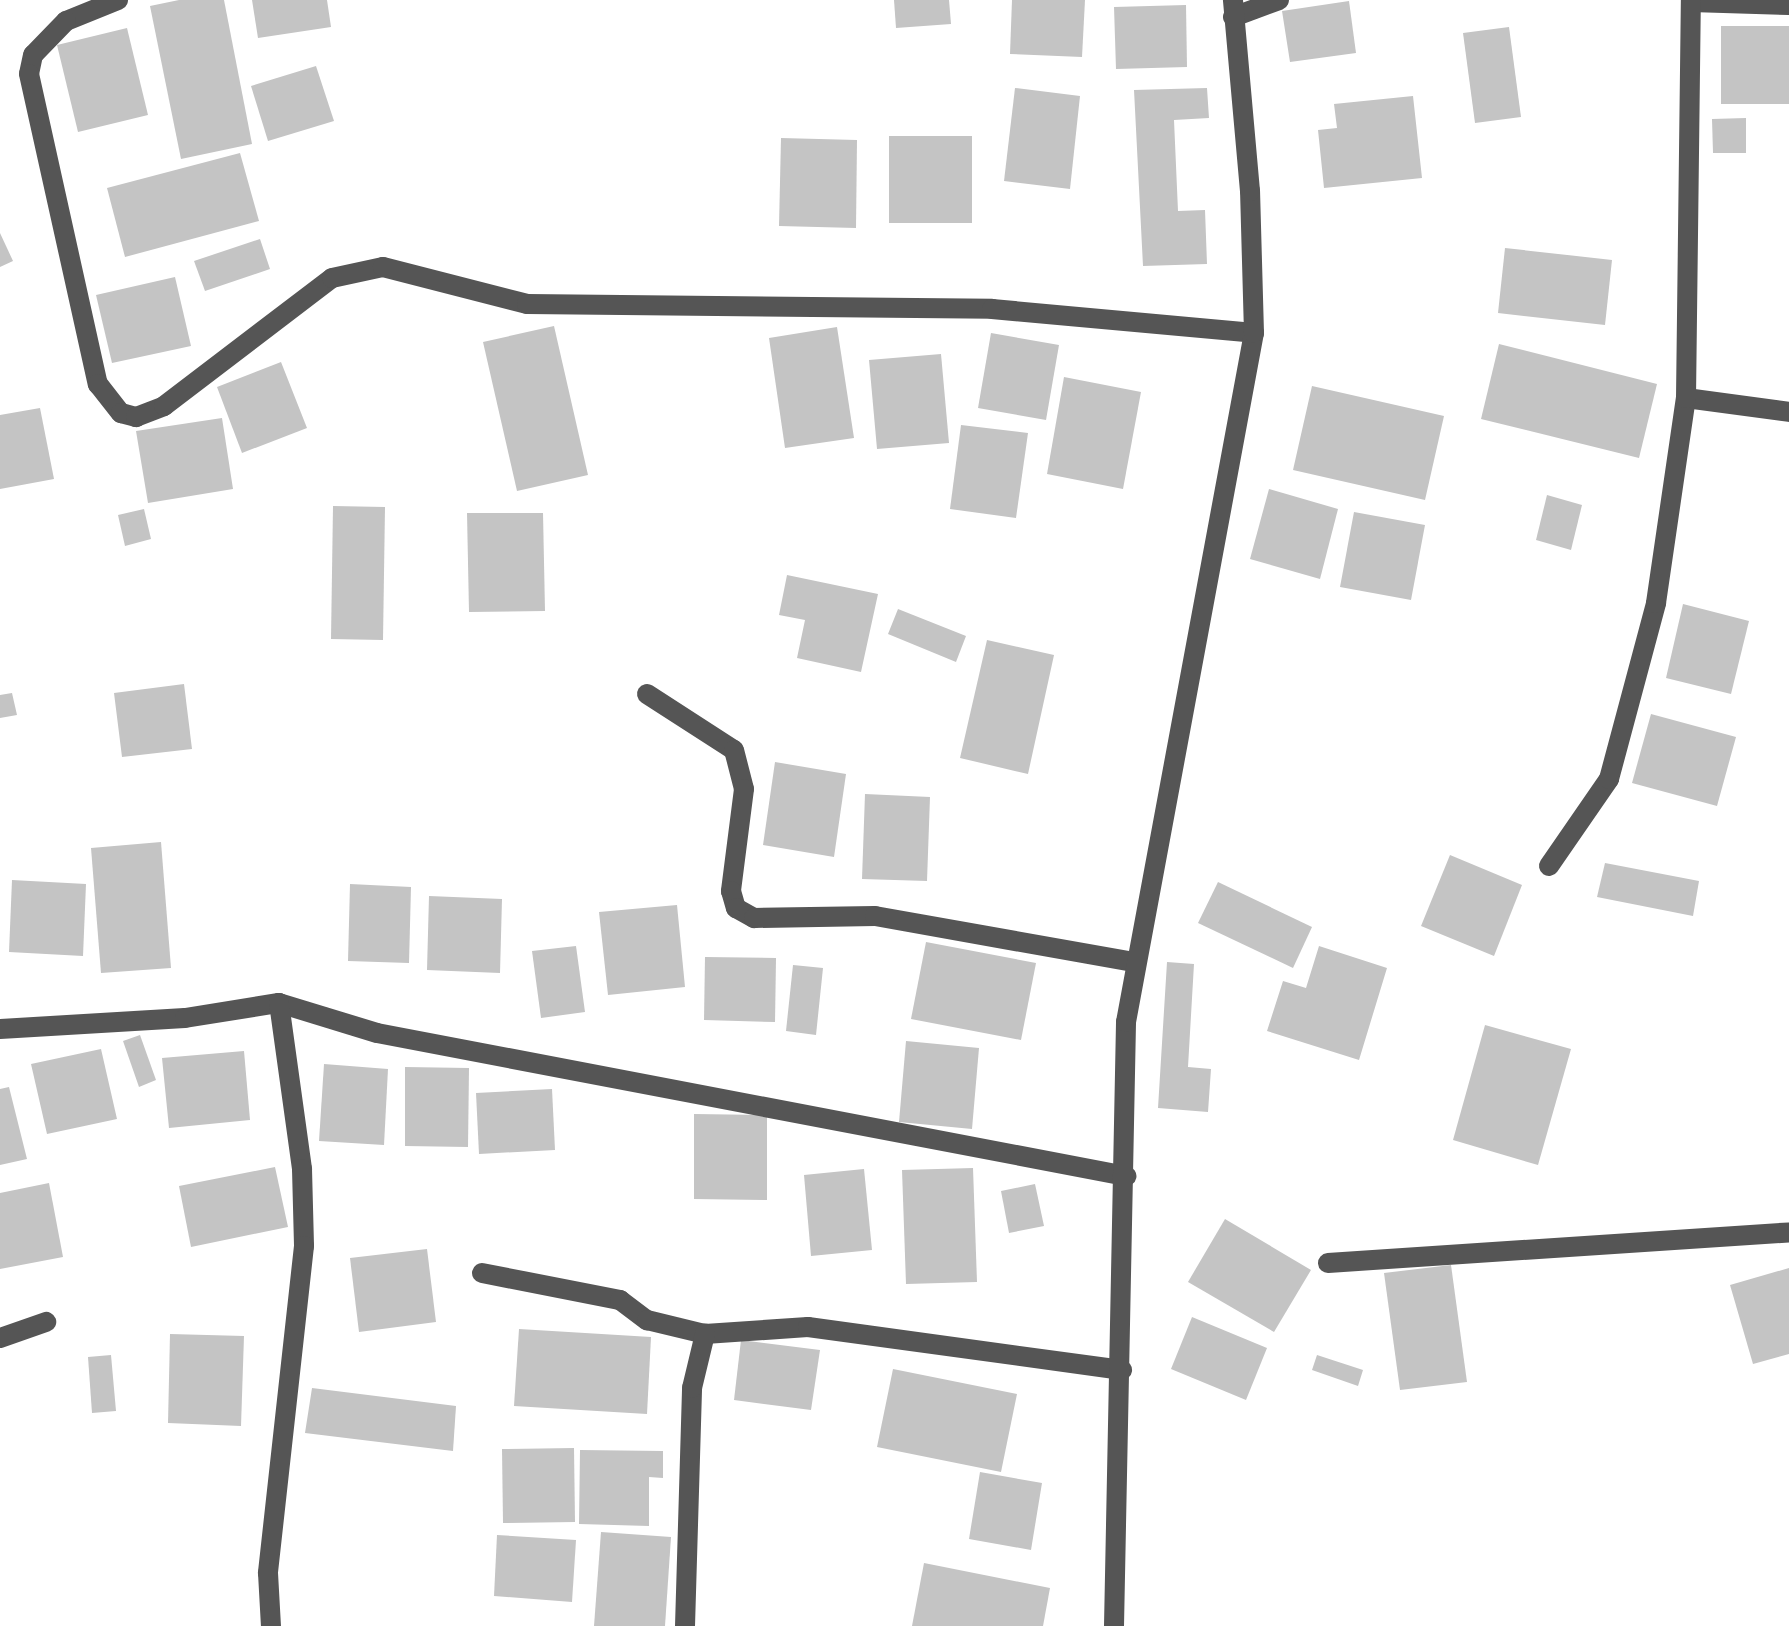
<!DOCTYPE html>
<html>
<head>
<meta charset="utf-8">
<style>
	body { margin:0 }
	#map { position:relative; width:1789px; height:1626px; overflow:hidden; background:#fff; font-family:"IBM Plex Sans",sans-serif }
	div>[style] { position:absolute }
	.building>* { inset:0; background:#c4c4c4 }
	.minor>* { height:20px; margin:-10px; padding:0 10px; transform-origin:10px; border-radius:10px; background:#555 }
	span { translate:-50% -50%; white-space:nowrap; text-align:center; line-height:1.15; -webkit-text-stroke:9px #fff; paint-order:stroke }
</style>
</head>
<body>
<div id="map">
	<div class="building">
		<i style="clip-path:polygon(179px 0,224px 0,252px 144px,181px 159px,150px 6px)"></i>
		<i style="clip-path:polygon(252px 0,327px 0,331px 27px,258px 38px)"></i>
		<i style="clip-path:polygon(894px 0,949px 0,951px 24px,896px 28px)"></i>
		<i style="clip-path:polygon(1012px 0,1085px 0,1082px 57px,1010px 54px)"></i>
		<i style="clip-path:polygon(1349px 1px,1356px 53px,1290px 62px,1282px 11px)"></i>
		<i style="clip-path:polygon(1186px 5px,1187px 67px,1116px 69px,1114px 7px)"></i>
		<i style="clip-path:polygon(1721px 26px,1789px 26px,1789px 104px,1721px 104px)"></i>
		<i style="clip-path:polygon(1509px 27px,1521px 117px,1475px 123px,1463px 33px)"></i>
		<i style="clip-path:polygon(127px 28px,148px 115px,78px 132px,57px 45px)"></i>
		<i style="clip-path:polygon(316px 66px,334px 121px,268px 141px,251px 86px)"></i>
		<i style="clip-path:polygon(1015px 88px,1080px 96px,1070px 189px,1004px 181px)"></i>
		<i style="clip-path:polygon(1207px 88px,1209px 118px,1174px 120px,1178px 211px,1205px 210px,1207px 264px,1143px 266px,1134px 90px)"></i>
		<i style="clip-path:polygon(1413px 96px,1422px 178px,1324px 188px,1318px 130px,1337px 128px,1334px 104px)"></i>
		<i style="clip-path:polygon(1746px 118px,1746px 153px,1713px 153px,1712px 119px)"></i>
		<i style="clip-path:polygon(889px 136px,972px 136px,972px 223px,889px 223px)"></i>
		<i style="clip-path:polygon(781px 138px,857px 140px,856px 228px,779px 226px)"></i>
		<i style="clip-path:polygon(240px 153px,259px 221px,125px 257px,107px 188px)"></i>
		<i style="clip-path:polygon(0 233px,13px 261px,0 267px)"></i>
		<i style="clip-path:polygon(260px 239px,270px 269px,205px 291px,194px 261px)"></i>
		<i style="clip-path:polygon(1505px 248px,1612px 260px,1605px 325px,1498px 313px)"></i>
		<i style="clip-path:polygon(175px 277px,191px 346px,112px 363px,96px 295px)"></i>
		<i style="clip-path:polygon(554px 326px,588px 475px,517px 491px,483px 342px)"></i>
		<i style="clip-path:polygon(837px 327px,854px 438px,785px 448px,769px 338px)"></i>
		<i style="clip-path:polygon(991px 333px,1059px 345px,1046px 420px,978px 408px)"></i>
		<i style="clip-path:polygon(1499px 344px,1657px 384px,1639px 458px,1481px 419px)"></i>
		<i style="clip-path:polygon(941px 354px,949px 443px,877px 449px,869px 360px)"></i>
		<i style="clip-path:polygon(281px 362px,307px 428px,242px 453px,217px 387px)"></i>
		<i style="clip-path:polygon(1064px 377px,1141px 392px,1123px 489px,1047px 474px)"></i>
		<i style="clip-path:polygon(1312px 386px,1444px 416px,1425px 500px,1293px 470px)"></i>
		<i style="clip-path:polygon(40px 408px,54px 479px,0 489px,0 415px)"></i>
		<i style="clip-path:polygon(222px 418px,233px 489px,148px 503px,136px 431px)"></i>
		<i style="clip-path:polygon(961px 425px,1028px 433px,1016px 518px,950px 509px)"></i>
		<i style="clip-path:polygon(1269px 489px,1338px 509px,1320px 579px,1250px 559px)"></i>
		<i style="clip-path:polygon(1547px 495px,1582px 505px,1571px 550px,1536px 540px)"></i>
		<i style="clip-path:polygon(333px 506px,385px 507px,383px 640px,331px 639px)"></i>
		<i style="clip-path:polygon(144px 509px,151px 539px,125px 546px,118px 515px)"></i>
		<i style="clip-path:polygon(1354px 512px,1425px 525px,1411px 600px,1340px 587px)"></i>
		<i style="clip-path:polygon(467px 513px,543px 513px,545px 611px,469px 612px)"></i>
		<i style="clip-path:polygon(787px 575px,878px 594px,861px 672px,797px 658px,805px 620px,779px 615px)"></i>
		<i style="clip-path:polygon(1683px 604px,1749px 621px,1731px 694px,1666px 678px)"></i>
		<i style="clip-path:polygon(898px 609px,966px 636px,956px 662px,888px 634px)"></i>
		<i style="clip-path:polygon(987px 640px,1054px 655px,1028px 774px,960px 758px)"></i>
		<i style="clip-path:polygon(184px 684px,192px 749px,122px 757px,114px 693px)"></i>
		<i style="clip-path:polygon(12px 693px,17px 715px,0 718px,0 695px)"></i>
		<i style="clip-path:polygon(1651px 714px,1736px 737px,1717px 806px,1632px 783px)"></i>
		<i style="clip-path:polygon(775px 762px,846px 774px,834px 857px,763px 845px)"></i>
		<i style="clip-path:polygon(865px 794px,930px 797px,927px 881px,862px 879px)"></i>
		<i style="clip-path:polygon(161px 842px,171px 968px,101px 973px,91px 848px)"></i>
		<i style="clip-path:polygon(1450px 855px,1522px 885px,1494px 956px,1421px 926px)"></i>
		<i style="clip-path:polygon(1605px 863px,1699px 881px,1693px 916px,1597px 897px)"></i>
		<i style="clip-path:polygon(12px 880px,86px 884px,83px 956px,9px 952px)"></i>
		<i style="clip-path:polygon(1218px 882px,1312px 927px,1293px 968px,1198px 923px)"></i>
		<i style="clip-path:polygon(350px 884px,411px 887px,409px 963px,348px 961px)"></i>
		<i style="clip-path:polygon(429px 896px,502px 899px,500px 973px,427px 970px)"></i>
		<i style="clip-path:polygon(677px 905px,685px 987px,608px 995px,599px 912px)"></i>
		<i style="clip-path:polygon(926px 942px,1036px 963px,1021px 1040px,911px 1019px)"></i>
		<i style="clip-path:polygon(576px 946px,585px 1012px,541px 1018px,532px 951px)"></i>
		<i style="clip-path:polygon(1319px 946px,1387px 968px,1359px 1060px,1267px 1031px,1283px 981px,1306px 988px)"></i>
		<i style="clip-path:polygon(705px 957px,776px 958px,775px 1022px,704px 1020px)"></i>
		<i style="clip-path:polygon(1167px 962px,1194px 964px,1188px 1067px,1211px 1069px,1208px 1112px,1158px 1108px)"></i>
		<i style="clip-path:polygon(793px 965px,823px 968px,816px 1035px,786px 1031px)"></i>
		<i style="clip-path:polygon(1485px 1025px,1571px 1049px,1538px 1165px,1453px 1140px)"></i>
		<i style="clip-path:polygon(140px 1035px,156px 1080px,139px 1087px,123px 1041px)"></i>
		<i style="clip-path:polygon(906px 1041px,979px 1048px,972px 1129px,899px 1122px)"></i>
		<i style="clip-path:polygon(101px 1049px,117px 1119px,47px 1134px,31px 1064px)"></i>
		<i style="clip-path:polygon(244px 1051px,250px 1120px,169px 1128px,162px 1058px)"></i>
		<i style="clip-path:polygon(324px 1064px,388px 1069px,384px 1145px,319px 1141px)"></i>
		<i style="clip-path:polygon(405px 1067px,469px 1068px,468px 1147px,405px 1146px)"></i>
		<i style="clip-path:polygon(9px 1087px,27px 1159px,0 1165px,0 1089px)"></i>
		<i style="clip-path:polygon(552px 1089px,555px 1150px,479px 1154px,476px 1093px)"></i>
		<i style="clip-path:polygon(694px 1114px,767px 1115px,767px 1200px,694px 1199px)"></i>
		<i style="clip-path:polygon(275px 1167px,288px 1227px,191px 1247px,179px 1186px)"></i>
		<i style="clip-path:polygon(973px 1168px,977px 1282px,906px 1284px,902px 1170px)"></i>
		<i style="clip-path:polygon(864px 1169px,872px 1250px,811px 1256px,804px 1175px)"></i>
		<i style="clip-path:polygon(49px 1183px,63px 1257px,0 1269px,0 1193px)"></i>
		<i style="clip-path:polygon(1035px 1184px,1044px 1226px,1009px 1233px,1001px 1191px)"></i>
		<i style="clip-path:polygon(1225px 1219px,1311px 1270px,1274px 1332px,1188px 1282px)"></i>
		<i style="clip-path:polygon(427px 1249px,436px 1322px,359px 1332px,350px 1258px)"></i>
		<i style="clip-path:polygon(1451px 1265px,1467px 1382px,1400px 1390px,1384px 1273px)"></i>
		<i style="clip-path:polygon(1789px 1268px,1789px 1354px,1753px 1364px,1730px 1285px)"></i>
		<i style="clip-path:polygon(1192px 1317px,1267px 1348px,1246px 1400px,1171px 1369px)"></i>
		<i style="clip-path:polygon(519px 1329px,651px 1337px,647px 1414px,514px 1406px)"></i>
		<i style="clip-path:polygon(170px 1334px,244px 1336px,241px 1426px,168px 1423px)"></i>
		<i style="clip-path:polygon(741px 1340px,820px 1350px,811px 1410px,734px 1400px)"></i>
		<i style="clip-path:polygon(111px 1355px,116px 1411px,92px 1413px,88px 1357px)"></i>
		<i style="clip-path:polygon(1317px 1355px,1363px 1370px,1358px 1386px,1312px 1370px)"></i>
		<i style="clip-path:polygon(893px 1369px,1017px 1394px,1001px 1472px,877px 1447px)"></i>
		<i style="clip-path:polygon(312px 1388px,456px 1406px,453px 1451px,305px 1433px)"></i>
		<i style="clip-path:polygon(574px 1448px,575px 1522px,503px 1523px,502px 1449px)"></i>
		<i style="clip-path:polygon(580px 1450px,663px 1451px,663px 1478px,649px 1477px,649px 1526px,579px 1524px)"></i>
		<i style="clip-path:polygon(980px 1472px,1042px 1483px,1031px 1550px,969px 1539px)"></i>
		<i style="clip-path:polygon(601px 1532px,671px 1537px,665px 1626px,594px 1626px)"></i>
		<i style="clip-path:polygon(497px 1535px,576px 1540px,572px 1602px,494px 1596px)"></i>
		<i style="clip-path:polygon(924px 1563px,1050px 1588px,1043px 1626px,912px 1626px)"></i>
	</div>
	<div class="minor">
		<i style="left:118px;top:0;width:56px;rotate:158deg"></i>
		<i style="left:66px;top:21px;width:47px;rotate:134.1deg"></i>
		<i style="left:33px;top:55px;width:19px;rotate:102deg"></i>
		<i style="left:29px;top:74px;width:318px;rotate:77.5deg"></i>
		<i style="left:98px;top:384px;width:37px;rotate:52deg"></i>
		<i style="left:121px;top:413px;width:16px;rotate:15deg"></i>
		<i style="left:136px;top:417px;width:30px;rotate:-21deg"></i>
		<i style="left:164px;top:406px;width:211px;rotate:-37.3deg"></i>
		<i style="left:332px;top:278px;width:52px;rotate:-12.2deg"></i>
		<i style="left:383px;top:267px;width:149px;rotate:14.4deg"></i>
		<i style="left:527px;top:304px;width:465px;rotate:0.6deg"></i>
		<i style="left:992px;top:309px;width:263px;rotate:5.2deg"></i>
		<i style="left:1691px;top:2px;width:98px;rotate:1.8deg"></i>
		<i style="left:1233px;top:17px;width:49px;rotate:-20.3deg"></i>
		<i style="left:1686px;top:398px;width:104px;rotate:7.7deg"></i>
		<i style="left:647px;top:694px;width:103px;rotate:32.8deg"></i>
		<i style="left:734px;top:750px;width:40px;rotate:75.6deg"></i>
		<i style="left:744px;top:789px;width:103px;rotate:97.3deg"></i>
		<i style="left:731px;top:891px;width:18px;rotate:74deg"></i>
		<i style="left:736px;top:908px;width:21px;rotate:29deg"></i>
		<i style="left:754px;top:918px;width:121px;rotate:-0.9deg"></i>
		<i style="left:875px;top:916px;width:262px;rotate:10.1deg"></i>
		<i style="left:1549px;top:866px;width:106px;rotate:-55.4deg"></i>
		<i style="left:1609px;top:779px;width:182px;rotate:-75deg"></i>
		<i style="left:1656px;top:603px;width:207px;rotate:-81.7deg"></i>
		<i style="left:1686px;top:398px;width:398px;rotate:-89.3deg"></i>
		<i style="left:279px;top:1003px;width:102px;rotate:17deg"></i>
		<i style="left:377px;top:1033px;width:763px;rotate:10.81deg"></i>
		<i style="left:0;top:1029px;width:185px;rotate:-3.4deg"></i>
		<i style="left:185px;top:1018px;width:95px;rotate:-9.1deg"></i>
		<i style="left:279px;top:1003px;width:168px;rotate:82.1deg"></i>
		<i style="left:302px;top:1169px;width:77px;rotate:88.5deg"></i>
		<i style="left:304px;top:1246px;width:329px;rotate:96.3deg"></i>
		<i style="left:268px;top:1573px;width:53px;rotate:86.8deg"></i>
		<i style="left:1328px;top:1263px;width:462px;rotate:-3.8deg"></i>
		<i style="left:482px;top:1273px;width:141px;rotate:11.1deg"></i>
		<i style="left:620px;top:1300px;width:34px;rotate:37deg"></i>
		<i style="left:647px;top:1320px;width:60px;rotate:13.6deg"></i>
		<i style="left:705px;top:1334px;width:103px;rotate:-3.9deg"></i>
		<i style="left:808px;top:1327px;width:317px;rotate:7.8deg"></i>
		<i style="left:0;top:1338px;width:49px;rotate:-19.2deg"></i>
		<i style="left:685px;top:1626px;width:238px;rotate:-88.3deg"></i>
		<i style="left:692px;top:1388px;width:56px;rotate:-76.5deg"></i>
		<i style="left:1114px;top:1626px;width:604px;rotate:-88.86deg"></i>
		<i style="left:1126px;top:1022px;width:701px;rotate:-79.48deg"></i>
		<i style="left:1254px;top:333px;width:142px;rotate:-91.6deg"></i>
		<i style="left:1250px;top:191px;width:192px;rotate:-95.1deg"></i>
	</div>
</div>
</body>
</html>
